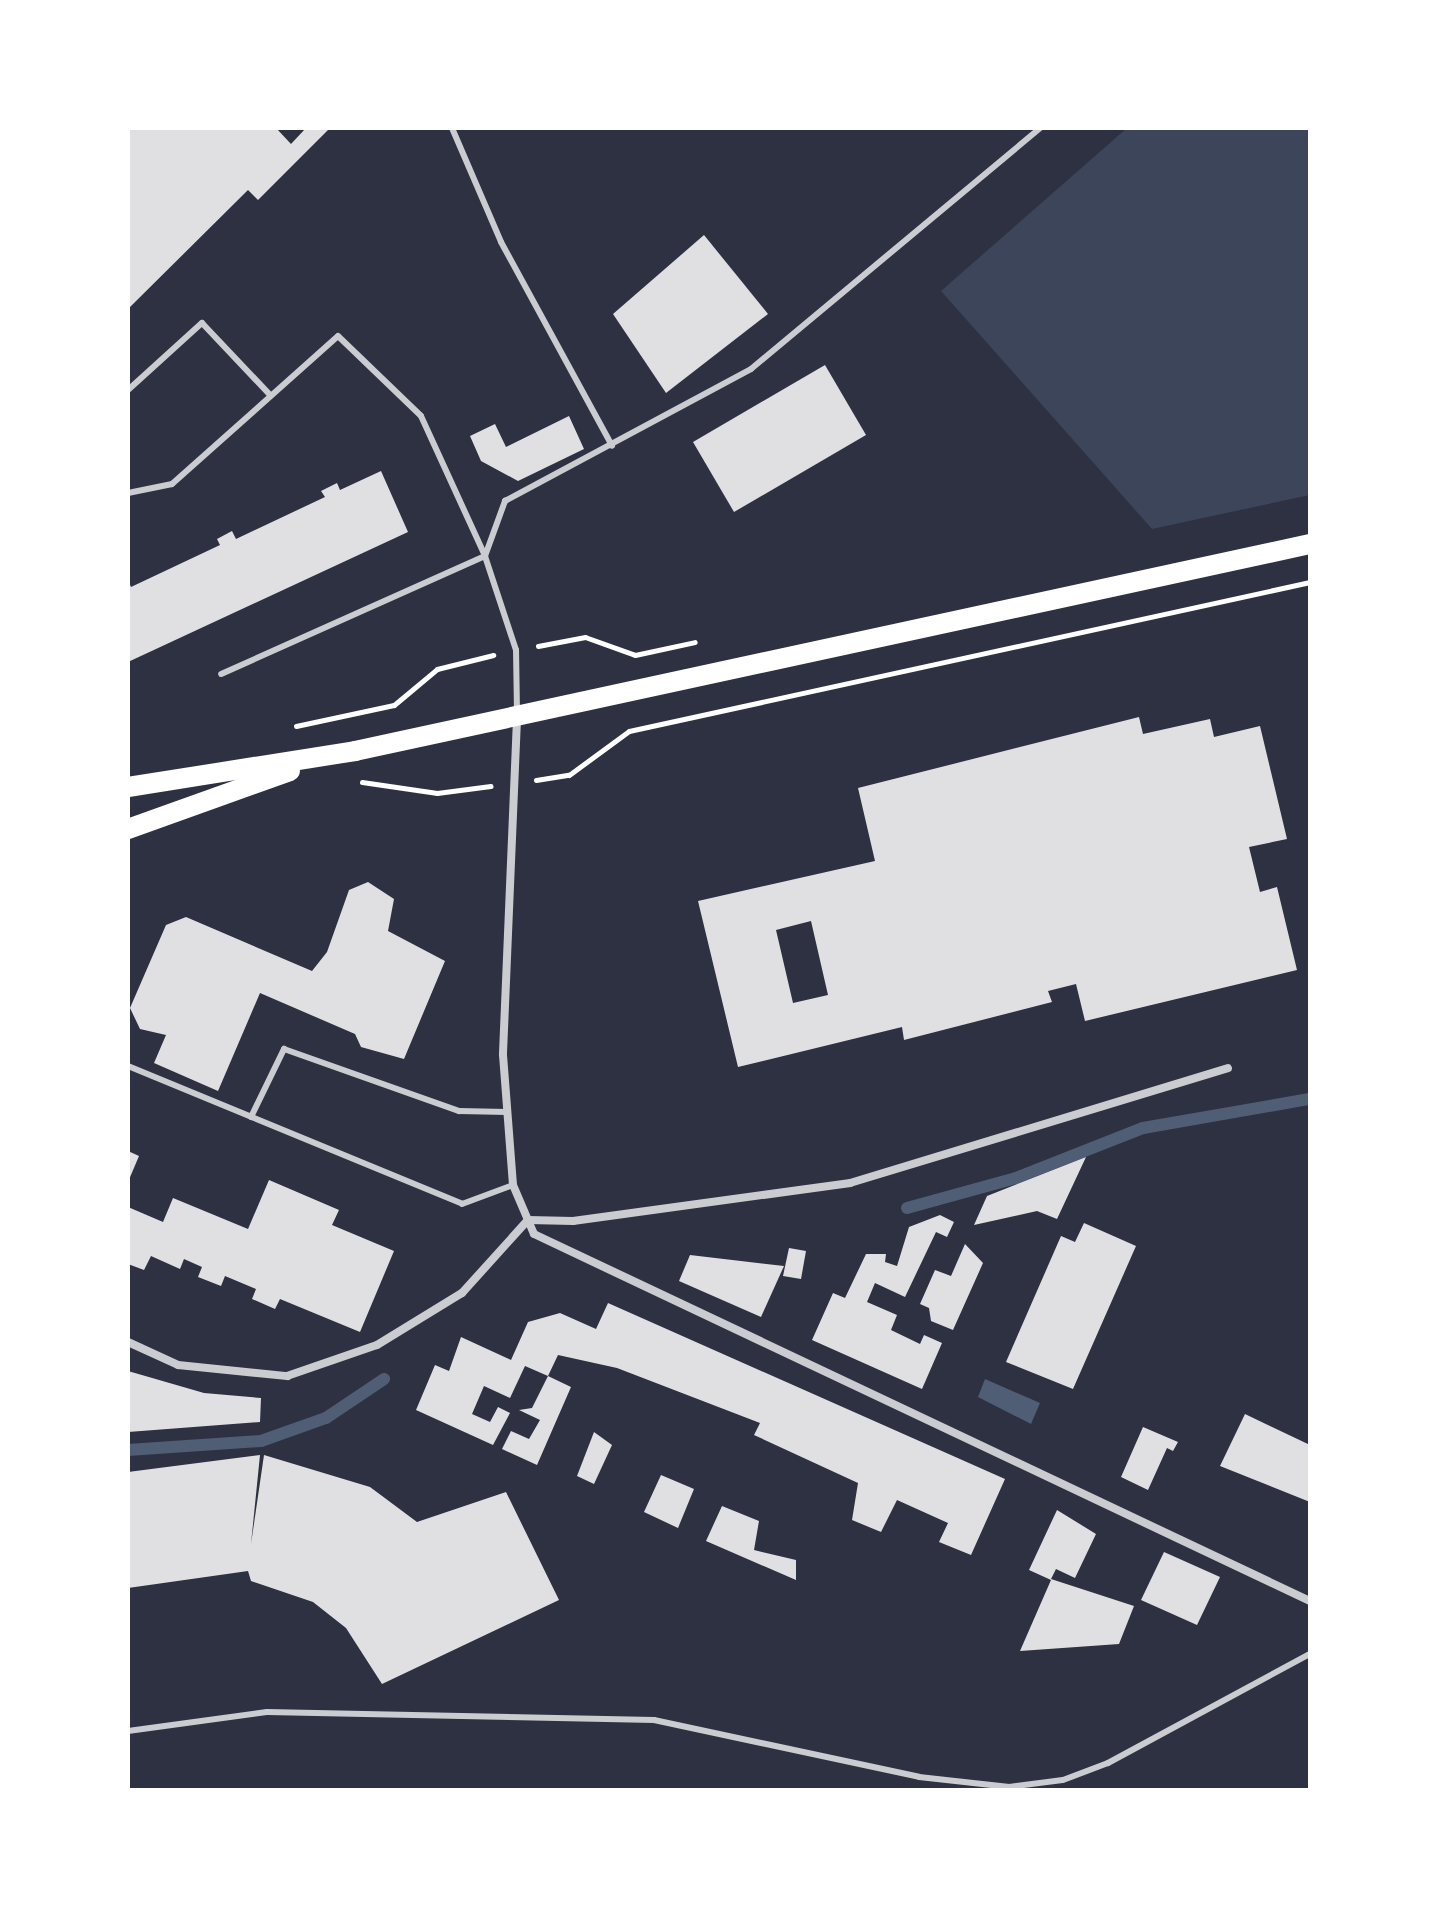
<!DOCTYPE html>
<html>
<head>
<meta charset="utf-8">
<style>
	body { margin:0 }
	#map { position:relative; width:1438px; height:1918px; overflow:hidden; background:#2d3142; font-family:"Source Sans 3",sans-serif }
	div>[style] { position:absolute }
	.green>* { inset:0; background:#3c4559 }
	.water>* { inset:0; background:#4f5d75 }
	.stream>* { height:12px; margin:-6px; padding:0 6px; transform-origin:6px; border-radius:6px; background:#4f5d75 }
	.building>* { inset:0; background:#e0e0e3 }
	.path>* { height:5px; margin:-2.5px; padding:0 2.5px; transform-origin:2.5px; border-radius:2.5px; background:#fff }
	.service>* { height:6px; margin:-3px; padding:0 3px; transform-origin:3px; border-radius:3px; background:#caccd0 }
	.minor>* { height:8px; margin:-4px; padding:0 4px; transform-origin:4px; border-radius:4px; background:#caccd0 }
	.primary>* { height:20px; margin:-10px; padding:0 10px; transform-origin:10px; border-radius:10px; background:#fff }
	span { translate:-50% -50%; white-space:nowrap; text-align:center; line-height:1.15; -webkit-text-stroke:6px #fff; paint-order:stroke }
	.frame { position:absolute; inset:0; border:130px solid #fff; pointer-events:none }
</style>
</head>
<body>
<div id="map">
	<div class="green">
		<i style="clip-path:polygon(1127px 128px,1310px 128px,1310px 495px,1152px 529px,941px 291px)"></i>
	</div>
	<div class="water">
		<i style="clip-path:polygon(985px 1379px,1040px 1403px,1031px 1424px,978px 1397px)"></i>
	</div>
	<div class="stream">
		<i style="left:907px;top:1208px;width:113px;rotate:-15.4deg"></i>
		<i style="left:1016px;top:1178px;width:136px;rotate:-21.5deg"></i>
		<i style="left:1143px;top:1128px;width:169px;rotate:-9.9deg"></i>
		<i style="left:128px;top:1450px;width:133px;rotate:-3.9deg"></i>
		<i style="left:261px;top:1441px;width:69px;rotate:-19.5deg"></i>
		<i style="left:326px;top:1418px;width:70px;rotate:-33.9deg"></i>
	</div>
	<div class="building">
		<i style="clip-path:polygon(128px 128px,276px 128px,291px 144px,306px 128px,330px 128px,258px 200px,248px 190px,128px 309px)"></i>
		<i style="clip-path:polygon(704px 235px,768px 314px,666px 393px,613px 314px)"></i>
		<i style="clip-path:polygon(825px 365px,866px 435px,734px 512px,693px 442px)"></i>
		<i style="clip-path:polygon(569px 416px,584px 449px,518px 481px,481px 461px,470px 436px,495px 424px,506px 447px)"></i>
		<i style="clip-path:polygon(381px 471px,408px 532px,128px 662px,128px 580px,131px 587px,220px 545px,217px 539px,232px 531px,236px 539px,325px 497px,321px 491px,337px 483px,340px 490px)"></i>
		<i style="clip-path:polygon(evenodd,1139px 717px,1143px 734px,1210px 719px,1214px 737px,1260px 726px,1287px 839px,1249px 847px,1260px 892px,1277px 887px,1297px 970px,1085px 1021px,1076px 984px,1048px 991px,1052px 1002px,904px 1040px,902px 1027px,738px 1067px,698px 901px,875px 861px,858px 788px,1139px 717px,811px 921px,828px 995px,793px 1003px,776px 930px,811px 921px)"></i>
		<i style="clip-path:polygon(368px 882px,394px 899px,388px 931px,445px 961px,404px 1059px,361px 1047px,355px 1034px,260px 993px,218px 1091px,154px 1063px,166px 1035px,140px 1029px,130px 1008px,166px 925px,186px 917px,312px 971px,327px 952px,349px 890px)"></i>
		<i style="clip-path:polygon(128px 1151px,139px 1156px,128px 1182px)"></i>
		<i style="clip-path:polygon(1086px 1157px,1057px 1219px,1037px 1211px,974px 1225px,987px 1196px)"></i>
		<i style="clip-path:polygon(269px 1180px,339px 1210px,332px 1225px,394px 1251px,360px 1332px,280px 1299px,275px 1309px,252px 1299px,256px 1289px,225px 1276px,221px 1286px,198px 1277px,202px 1267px,184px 1259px,180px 1269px,151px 1256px,144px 1270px,128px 1264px,128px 1207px,163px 1222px,173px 1198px,248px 1229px)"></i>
		<i style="clip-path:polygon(940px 1215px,954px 1222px,947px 1237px,936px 1232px,905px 1297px,875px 1283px,867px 1302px,897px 1315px,891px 1330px,920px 1344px,924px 1335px,942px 1343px,922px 1389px,812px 1340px,833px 1293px,845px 1298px,866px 1254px,886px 1254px,885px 1262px,897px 1266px,909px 1227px)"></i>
		<i style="clip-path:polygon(1084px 1223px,1136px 1246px,1073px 1389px,1006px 1362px,1061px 1236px,1075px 1242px)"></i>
		<i style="clip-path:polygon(965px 1244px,983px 1263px,953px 1330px,931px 1321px,929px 1308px,920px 1304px,935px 1270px,951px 1276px)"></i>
		<i style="clip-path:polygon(789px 1248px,806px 1251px,801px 1279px,783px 1276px)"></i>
		<i style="clip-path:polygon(690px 1255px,784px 1266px,761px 1317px,679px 1281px)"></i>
		<i style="clip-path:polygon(608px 1303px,1005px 1479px,971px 1555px,939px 1542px,948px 1523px,897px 1500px,881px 1532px,852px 1520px,858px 1483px,754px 1435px,760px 1423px,617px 1368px,558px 1355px,548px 1376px,525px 1366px,510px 1398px,484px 1386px,472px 1414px,490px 1422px,498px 1407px,510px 1413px,493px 1445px,416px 1410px,435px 1365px,449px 1371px,461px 1337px,511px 1360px,528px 1322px,560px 1313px,596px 1329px)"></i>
		<i style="clip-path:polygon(128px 1371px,204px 1393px,261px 1398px,260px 1422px,128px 1432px)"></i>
		<i style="clip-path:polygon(548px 1376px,571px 1387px,537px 1465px,502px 1449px,511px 1431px,529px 1439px,540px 1420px,519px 1410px,532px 1408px)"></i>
		<i style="clip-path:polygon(1245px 1414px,1310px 1445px,1310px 1502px,1220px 1466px)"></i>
		<i style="clip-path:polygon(1143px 1427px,1178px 1442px,1173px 1451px,1167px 1448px,1148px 1490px,1121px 1477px)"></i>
		<i style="clip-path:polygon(594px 1432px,612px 1445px,594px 1484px,577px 1476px)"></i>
		<i style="clip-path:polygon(260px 1455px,251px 1544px,264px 1455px,370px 1487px,417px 1522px,506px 1492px,559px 1600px,382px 1684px,346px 1628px,313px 1602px,251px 1581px,248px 1571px,128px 1588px,128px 1472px)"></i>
		<i style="clip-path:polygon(661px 1475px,694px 1489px,678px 1528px,644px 1512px)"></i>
		<i style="clip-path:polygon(722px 1506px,759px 1521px,754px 1550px,796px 1560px,796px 1580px,706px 1541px)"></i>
		<i style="clip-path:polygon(1057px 1510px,1096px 1534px,1075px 1578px,1056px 1569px,1051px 1579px,1134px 1606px,1119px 1644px,1020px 1651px,1051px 1580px,1029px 1570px)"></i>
		<i style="clip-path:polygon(1164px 1552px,1220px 1577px,1197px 1625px,1141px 1600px)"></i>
	</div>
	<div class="path">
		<i style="left:538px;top:646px;width:48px;rotate:-10.8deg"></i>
		<i style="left:585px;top:637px;width:53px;rotate:19.8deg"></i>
		<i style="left:635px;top:655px;width:61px;rotate:-12.2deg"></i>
		<i style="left:296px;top:726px;width:100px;rotate:-12.1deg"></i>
		<i style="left:394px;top:705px;width:56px;rotate:-39.9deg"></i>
		<i style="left:437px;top:669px;width:58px;rotate:-14deg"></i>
		<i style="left:536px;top:780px;width:33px;rotate:-9deg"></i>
		<i style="left:569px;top:775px;width:74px;rotate:-36.3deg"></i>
		<i style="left:629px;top:731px;width:697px;rotate:-12.34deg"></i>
		<i style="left:362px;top:782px;width:76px;rotate:8.3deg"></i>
		<i style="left:437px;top:793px;width:54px;rotate:-7.4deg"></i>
	</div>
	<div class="service">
		<i style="left:452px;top:128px;width:124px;rotate:66.7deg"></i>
		<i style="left:501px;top:242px;width:232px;rotate:61.4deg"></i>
		<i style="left:128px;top:390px;width:100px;rotate:-42.2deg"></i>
		<i style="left:202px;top:323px;width:100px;rotate:46.6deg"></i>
		<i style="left:128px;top:493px;width:45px;rotate:-11.6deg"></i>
		<i style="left:172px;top:484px;width:222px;rotate:-41.7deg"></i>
		<i style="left:338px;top:336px;width:115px;rotate:43.9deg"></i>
		<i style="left:421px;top:416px;width:154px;rotate:65.4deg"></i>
		<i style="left:485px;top:556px;width:289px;rotate:155.9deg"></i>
		<i style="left:517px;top:712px;width:62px;rotate:-90.9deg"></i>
		<i style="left:516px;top:650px;width:99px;rotate:-108.3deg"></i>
		<i style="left:485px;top:556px;width:59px;rotate:-70deg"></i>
		<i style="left:505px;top:501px;width:279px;rotate:-28.2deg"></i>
		<i style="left:751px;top:369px;width:376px;rotate:-39.8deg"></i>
		<i style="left:128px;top:1066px;width:361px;rotate:22.4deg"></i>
		<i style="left:462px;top:1204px;width:54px;rotate:-20.4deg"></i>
		<i style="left:251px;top:1117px;width:76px;rotate:-64.1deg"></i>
		<i style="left:284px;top:1049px;width:186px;rotate:19.5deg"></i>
		<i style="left:459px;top:1111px;width:48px;rotate:1.2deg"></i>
		<i style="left:128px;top:1731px;width:140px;rotate:-7.8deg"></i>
		<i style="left:267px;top:1712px;width:387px;rotate:1.2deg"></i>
		<i style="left:654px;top:1720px;width:271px;rotate:12.1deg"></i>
		<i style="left:919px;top:1777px;width:91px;rotate:6.3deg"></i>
		<i style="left:1009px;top:1787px;width:54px;rotate:-7.4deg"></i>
		<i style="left:1063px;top:1780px;width:48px;rotate:-20.7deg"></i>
		<i style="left:1108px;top:1763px;width:230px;rotate:-28.4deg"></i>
	</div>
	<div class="minor">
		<i style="left:517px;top:719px;width:336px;rotate:92.4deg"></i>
		<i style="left:503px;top:1055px;width:130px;rotate:85.6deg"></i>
		<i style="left:513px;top:1185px;width:53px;rotate:66.8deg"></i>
		<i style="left:534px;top:1234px;width:858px;rotate:25.31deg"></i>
		<i style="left:128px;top:1342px;width:55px;rotate:24.7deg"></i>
		<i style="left:178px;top:1365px;width:110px;rotate:5.8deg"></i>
		<i style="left:287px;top:1376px;width:95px;rotate:-19deg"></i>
		<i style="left:377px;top:1345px;width:100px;rotate:-31.5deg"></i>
		<i style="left:462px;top:1293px;width:98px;rotate:-47.9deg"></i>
		<i style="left:528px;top:1220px;width:45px;rotate:1.3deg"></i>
		<i style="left:573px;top:1221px;width:280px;rotate:-7.8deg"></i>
		<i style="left:850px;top:1183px;width:395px;rotate:-16.9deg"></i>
	</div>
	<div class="primary">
		<i style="left:128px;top:787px;width:230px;rotate:-9deg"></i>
		<i style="left:355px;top:751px;width:977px;rotate:-12.23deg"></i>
		<i style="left:128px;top:829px;width:172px;rotate:-19.7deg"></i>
	</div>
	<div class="frame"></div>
</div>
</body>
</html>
